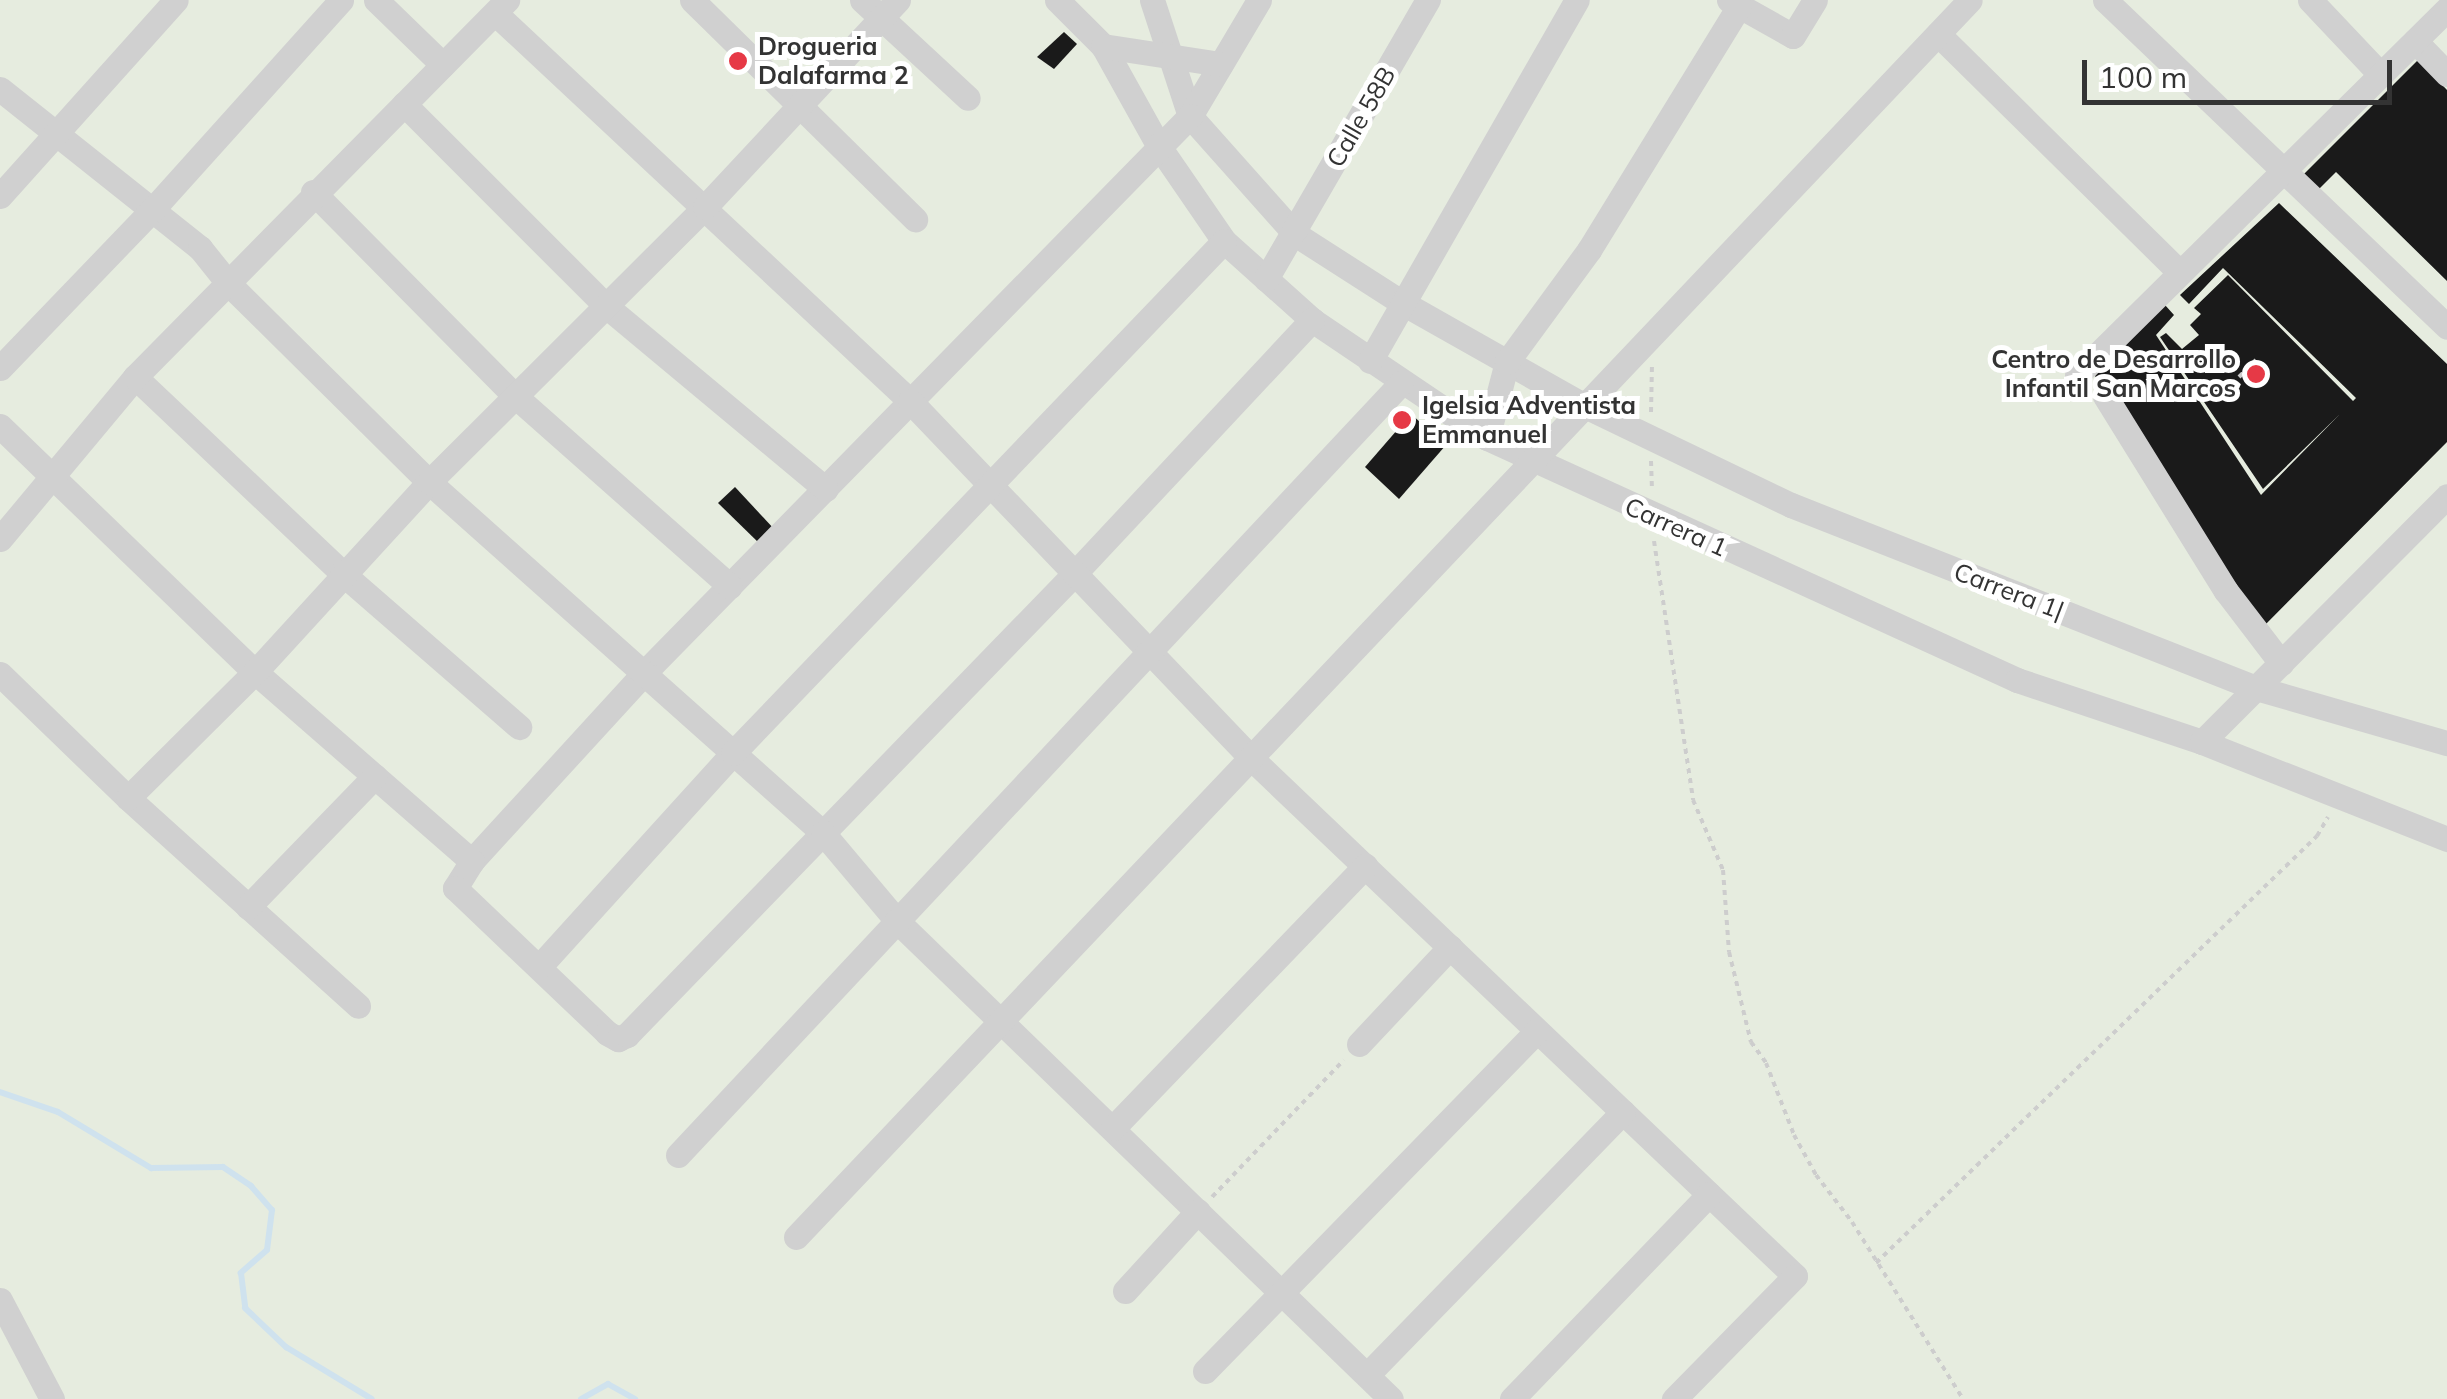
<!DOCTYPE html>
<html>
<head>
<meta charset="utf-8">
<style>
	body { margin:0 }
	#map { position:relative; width:2447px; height:1399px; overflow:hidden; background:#fff; font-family:Mulish,sans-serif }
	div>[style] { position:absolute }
	.green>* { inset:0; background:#e6ecdf }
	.stream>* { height:6px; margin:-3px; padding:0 3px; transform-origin:3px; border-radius:3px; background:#cfe2ee }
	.building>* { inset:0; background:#1a1a1a }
	.path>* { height:4px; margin-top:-2px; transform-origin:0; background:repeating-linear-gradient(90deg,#cdcdcd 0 5px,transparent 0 10px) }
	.minor>* { height:25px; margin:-12.5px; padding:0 12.5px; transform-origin:12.5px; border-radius:12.5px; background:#d0d0d0 }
	.dots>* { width:28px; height:28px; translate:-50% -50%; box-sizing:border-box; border:5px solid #fff; border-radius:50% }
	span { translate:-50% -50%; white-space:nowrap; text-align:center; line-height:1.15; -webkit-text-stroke:10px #fff; paint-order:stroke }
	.poi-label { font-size:25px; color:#333; font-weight:700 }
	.left { translate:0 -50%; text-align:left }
	.right { translate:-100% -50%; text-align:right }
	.street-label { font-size:25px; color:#333 }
	.scale { position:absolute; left:2082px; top:60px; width:310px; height:45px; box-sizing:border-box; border:5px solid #333; border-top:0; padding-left:12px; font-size:30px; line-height:35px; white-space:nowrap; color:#333; -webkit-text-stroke:8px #fff; paint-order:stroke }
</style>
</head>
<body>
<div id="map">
	<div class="green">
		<i style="clip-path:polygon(0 0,2447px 0,2447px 1399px,0 1399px)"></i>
	</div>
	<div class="stream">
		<i style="left:0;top:1092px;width:61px;rotate:19deg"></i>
		<i style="left:58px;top:1112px;width:109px;rotate:31.1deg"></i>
		<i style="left:151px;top:1168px;width:72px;rotate:-0.8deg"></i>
		<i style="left:223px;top:1167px;width:34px;rotate:34deg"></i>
		<i style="left:251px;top:1186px;width:32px;rotate:49deg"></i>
		<i style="left:272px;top:1210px;width:40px;rotate:97.1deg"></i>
		<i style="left:267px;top:1250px;width:35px;rotate:139deg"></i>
		<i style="left:241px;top:1273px;width:35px;rotate:83deg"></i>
		<i style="left:245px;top:1308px;width:57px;rotate:43.6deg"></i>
		<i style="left:286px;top:1347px;width:100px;rotate:31.2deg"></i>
		<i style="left:581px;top:1399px;width:31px;rotate:-29deg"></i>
		<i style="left:608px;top:1384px;width:31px;rotate:29deg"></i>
	</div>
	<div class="building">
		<i style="clip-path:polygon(1064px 32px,1077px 44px,1054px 69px,1037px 57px)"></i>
		<i style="clip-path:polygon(2418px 60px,2447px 90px,2447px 281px,2336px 172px,2317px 191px,2303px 175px)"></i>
		<i style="clip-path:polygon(2279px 203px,2447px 364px,2447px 442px,2262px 628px,2095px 376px,2165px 305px,2174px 315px,2156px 335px,2261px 495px,2340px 414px,2263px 489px,2160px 337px,2166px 333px,2182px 349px,2199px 335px,2190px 325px,2201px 314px,2194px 308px,2228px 275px,2353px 401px,2356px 398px,2223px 268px,2189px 304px,2180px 295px)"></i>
		<i style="clip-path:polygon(1411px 414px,1446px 445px,1399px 499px,1365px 467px)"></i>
		<i style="clip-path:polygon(735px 487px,775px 530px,761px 545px,718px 503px)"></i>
	</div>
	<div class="path">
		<i style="left:2239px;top:377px;width:24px;rotate:-45deg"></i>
		<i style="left:1651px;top:412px;width:46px;rotate:-88.8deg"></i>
		<i style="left:1651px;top:461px;width:26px;rotate:88deg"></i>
		<i style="left:1654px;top:541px;width:262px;rotate:81.4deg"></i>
		<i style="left:1693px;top:800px;width:76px;rotate:66.8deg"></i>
		<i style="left:1723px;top:870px;width:82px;rotate:85.8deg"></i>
		<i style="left:1729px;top:952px;width:93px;rotate:76.3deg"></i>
		<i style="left:1751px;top:1042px;width:26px;rotate:54deg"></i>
		<i style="left:1766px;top:1063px;width:77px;rotate:68.7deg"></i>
		<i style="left:1794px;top:1135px;width:46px;rotate:61.2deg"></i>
		<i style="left:1816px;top:1175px;width:59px;rotate:52.5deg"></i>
		<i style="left:1852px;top:1222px;width:209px;rotate:57.9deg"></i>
		<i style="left:1212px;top:1197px;width:190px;rotate:-46.1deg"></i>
		<i style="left:1876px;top:1263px;width:614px;rotate:-44.08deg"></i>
		<i style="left:2317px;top:836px;width:22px;rotate:-60deg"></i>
	</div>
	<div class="minor">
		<i style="left:376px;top:0;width:93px;rotate:44.1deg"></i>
		<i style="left:692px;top:0;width:313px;rotate:44.5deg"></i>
		<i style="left:862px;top:0;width:144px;rotate:42.8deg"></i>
		<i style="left:1057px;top:0;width:65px;rotate:45deg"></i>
		<i style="left:1103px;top:46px;width:113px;rotate:60.9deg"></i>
		<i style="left:1158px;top:145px;width:116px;rotate:55.5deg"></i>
		<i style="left:1224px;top:241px;width:118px;rotate:41.9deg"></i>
		<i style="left:1312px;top:320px;width:211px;rotate:34deg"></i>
		<i style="left:1487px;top:438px;width:583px;rotate:24.54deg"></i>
		<i style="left:2017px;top:680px;width:195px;rotate:18.5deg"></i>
		<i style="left:2202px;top:742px;width:264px;rotate:21.6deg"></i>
		<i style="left:1152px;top:0;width:122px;rotate:71.9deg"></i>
		<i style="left:1190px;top:116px;width:158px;rotate:48.3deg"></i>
		<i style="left:1295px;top:234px;width:126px;rotate:32.7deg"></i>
		<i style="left:1401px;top:302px;width:211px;rotate:29.5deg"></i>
		<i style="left:1585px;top:406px;width:229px;rotate:25.7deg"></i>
		<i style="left:1791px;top:505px;width:500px;rotate:21.5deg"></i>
		<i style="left:2256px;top:688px;width:199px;rotate:16.1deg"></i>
		<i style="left:1259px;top:0;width:135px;rotate:120.7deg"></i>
		<i style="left:1190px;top:116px;width:779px;rotate:134.43deg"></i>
		<i style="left:645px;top:672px;width:256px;rotate:132.5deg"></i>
		<i style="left:472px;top:861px;width:32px;rotate:122deg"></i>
		<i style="left:455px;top:888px;width:210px;rotate:43.6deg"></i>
		<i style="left:607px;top:1033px;width:13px;rotate:29deg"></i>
		<i style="left:618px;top:1039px;width:10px;rotate:-24deg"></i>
		<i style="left:627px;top:1035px;width:644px;rotate:-45.88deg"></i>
		<i style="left:1075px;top:573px;width:347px;rotate:-46.9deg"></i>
		<i style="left:1729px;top:0;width:73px;rotate:29.4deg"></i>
		<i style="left:1793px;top:36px;width:42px;rotate:-58.6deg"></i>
		<i style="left:2105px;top:0;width:473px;rotate:43.7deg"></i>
		<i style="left:2310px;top:0;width:103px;rotate:46.6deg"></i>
		<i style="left:495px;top:13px;width:568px;rotate:43.07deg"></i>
		<i style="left:910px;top:401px;width:494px;rotate:46.3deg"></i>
		<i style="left:1251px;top:758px;width:751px;rotate:43.6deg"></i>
		<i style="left:1795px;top:1276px;width:173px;rotate:134.5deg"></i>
		<i style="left:1938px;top:34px;width:340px;rotate:44.6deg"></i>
		<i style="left:2415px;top:41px;width:46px;rotate:45.9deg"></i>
		<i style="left:1103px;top:46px;width:119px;rotate:8.7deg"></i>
		<i style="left:0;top:89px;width:256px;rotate:38.5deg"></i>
		<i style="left:200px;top:248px;width:45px;rotate:51.3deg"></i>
		<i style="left:228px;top:283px;width:283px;rotate:44.7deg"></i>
		<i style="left:429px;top:482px;width:528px;rotate:41.7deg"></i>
		<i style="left:823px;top:833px;width:115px;rotate:49.9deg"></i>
		<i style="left:897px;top:921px;width:687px;rotate:44.06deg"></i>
		<i style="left:404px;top:104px;width:286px;rotate:45deg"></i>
		<i style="left:606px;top:306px;width:286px;rotate:39.8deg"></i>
		<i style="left:313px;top:192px;width:287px;rotate:45.3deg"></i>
		<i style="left:515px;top:396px;width:287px;rotate:41.5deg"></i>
		<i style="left:0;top:196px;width:263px;rotate:-48.1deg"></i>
		<i style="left:1266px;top:279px;width:323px;rotate:-59.9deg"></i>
		<i style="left:1370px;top:361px;width:416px;rotate:-60.2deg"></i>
		<i style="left:0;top:368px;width:221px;rotate:-46.1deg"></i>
		<i style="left:153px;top:209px;width:281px;rotate:-48deg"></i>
		<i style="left:2077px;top:375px;width:520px;rotate:-44.69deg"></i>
		<i style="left:135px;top:377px;width:285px;rotate:43.4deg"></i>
		<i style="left:342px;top:573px;width:235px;rotate:41deg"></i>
		<i style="left:2105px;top:396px;width:229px;rotate:58.2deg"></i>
		<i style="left:2226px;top:591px;width:91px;rotate:52.6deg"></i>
		<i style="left:0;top:426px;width:354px;rotate:44deg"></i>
		<i style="left:255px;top:672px;width:288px;rotate:41.1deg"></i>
		<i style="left:1487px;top:438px;width:79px;rotate:-75.3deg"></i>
		<i style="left:1507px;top:362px;width:139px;rotate:-53.8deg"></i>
		<i style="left:1589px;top:250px;width:286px;rotate:-58.4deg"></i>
		<i style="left:0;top:539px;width:211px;rotate:-50.2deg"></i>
		<i style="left:135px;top:377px;width:530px;rotate:-45.38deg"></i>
		<i style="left:0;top:674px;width:178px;rotate:44.1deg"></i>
		<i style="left:128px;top:798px;width:310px;rotate:42.1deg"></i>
		<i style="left:2202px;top:742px;width:347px;rotate:-45.1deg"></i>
		<i style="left:128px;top:798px;width:179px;rotate:-44.8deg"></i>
		<i style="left:255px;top:672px;width:258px;rotate:-47.5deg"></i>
		<i style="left:429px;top:482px;width:390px;rotate:-44.9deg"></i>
		<i style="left:705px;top:207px;width:283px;rotate:-47deg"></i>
		<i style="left:248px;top:907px;width:182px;rotate:-45.9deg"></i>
		<i style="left:539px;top:967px;width:289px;rotate:-47.8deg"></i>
		<i style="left:733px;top:753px;width:709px;rotate:-46.2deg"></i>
		<i style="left:1359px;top:1044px;width:133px;rotate:-46.8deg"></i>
		<i style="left:1113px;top:1128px;width:364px;rotate:-46.1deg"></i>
		<i style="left:678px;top:1155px;width:1058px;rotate:-46.88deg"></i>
		<i style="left:796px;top:1237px;width:1705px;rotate:-46.5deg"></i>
		<i style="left:1125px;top:1291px;width:108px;rotate:-47.6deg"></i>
		<i style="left:0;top:1300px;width:112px;rotate:62.3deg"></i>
		<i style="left:1205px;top:1371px;width:475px;rotate:-45.7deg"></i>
		<i style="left:1367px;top:1375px;width:367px;rotate:-45.8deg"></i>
		<i style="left:1512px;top:1399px;width:284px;rotate:-46.1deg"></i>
	</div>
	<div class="dots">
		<i style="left:738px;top:61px;background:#e63946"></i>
		<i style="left:2256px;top:374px;background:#e63946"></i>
		<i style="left:1402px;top:420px;background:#e63946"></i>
	</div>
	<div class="poi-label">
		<span class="left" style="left:758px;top:61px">Drogueria<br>Dalafarma 2</span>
		<span class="right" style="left:2236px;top:374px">Centro de Desarrollo<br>Infantil San Marcos</span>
		<span class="left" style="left:1422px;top:420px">Igelsia Adventista<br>Emmanuel</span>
	</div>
	<div class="street-label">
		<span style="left:1361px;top:117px;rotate:-60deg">Calle 58B</span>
		<span style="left:1676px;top:527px;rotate:24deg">Carrera 1</span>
		<span style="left:2009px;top:591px;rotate:21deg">Carrera 1|</span>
	</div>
	<div class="scale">100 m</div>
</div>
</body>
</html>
